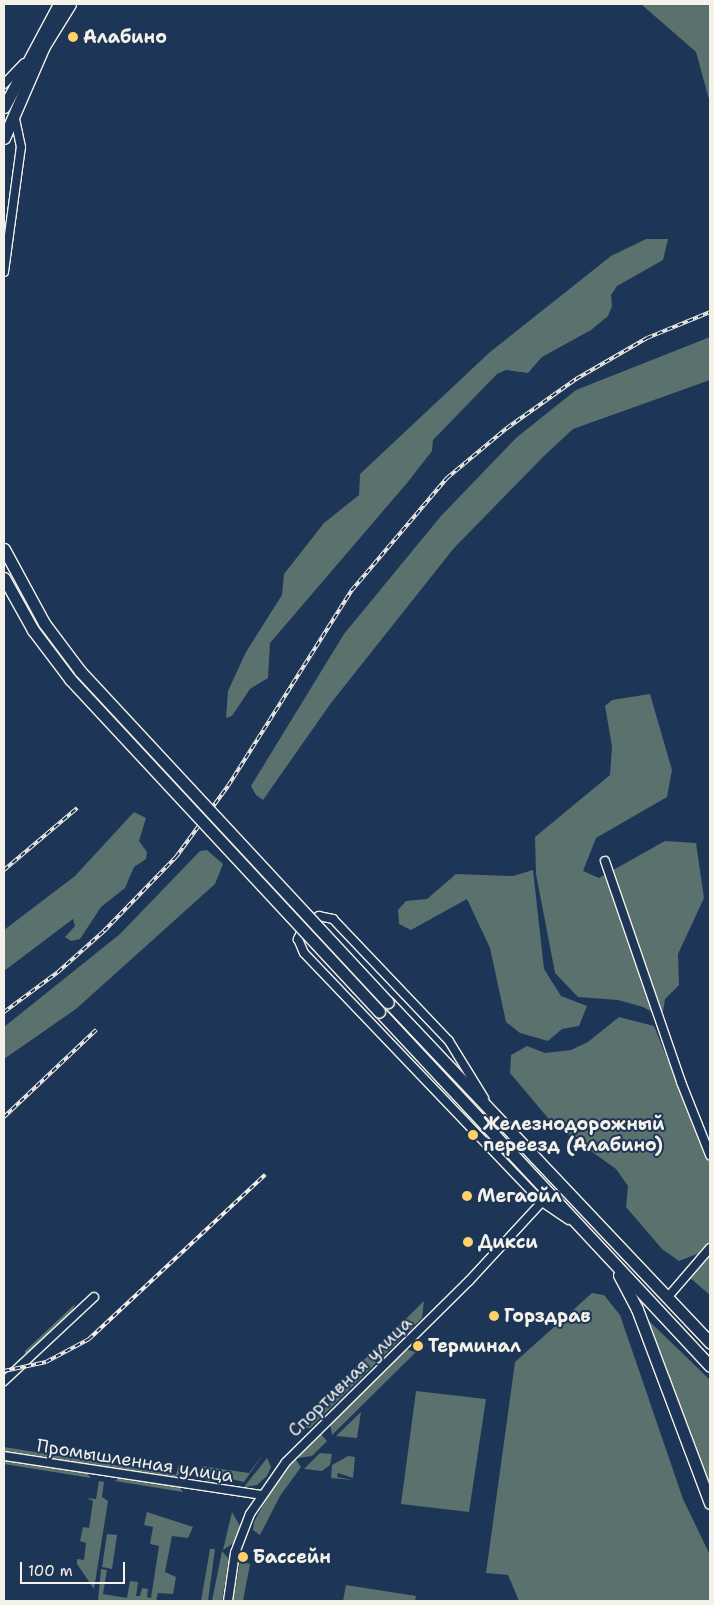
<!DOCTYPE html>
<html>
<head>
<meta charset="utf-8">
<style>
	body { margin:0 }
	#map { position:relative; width:714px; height:1605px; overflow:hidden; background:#1d3557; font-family:"Shantell Sans",sans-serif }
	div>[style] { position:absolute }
	.green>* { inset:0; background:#5a716d }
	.roads { filter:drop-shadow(1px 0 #f4f1e8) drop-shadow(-1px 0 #f4f1e8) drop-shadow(0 1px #f4f1e8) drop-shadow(0 -1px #f4f1e8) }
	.minor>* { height:8px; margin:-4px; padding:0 4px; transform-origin:4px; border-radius:4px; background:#1d3557 }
	.highway>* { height:11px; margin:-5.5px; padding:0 5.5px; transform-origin:5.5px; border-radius:5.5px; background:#1d3557 }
	.rail>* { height:4px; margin-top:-2px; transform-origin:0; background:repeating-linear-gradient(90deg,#1d3557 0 5.5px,#f4f1e8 0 11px); box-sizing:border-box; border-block:1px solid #f4f1e8 }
	.bridges { filter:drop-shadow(1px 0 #f4f1e8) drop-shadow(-1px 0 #f4f1e8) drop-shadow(0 1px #f4f1e8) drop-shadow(0 -1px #f4f1e8) }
	.highway-bridge>* { height:11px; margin:-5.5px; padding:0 5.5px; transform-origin:5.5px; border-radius:5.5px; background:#1d3557 }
	.dots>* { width:14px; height:14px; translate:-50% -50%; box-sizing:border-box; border:2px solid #1d3557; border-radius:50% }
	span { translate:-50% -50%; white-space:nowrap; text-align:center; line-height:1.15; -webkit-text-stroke:4px #1d3557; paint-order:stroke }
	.poi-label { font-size:18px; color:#f4f1e8; font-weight:700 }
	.left { translate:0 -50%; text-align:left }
	.street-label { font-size:18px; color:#f4f1e8 }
	.frame { position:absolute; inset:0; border:5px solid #f4f1e8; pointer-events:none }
	.scale { position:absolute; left:20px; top:1562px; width:105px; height:22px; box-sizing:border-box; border:2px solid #f4f1e8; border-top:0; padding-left:6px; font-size:15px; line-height:18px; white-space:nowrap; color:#f4f1e8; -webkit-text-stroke:4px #1d3557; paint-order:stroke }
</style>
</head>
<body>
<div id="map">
	<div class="green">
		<i style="clip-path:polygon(641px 4px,710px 4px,710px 103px,696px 52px)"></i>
		<i style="clip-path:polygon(646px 239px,668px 239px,663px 260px,617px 286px,611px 295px,612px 306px,608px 316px,591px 330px,542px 357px,528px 373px,506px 370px,497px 374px,433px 440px,432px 451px,407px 483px,270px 643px,268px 678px,250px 689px,232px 716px,226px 718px,228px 691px,246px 652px,282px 595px,284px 574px,324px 523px,359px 495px,360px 474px,490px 352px,611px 256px)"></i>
		<i style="clip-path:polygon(710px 337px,710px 380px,573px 429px,545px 455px,454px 548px,331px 703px,263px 800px,256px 795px,251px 786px,344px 634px,441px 516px,516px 438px,576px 390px)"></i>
		<i style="clip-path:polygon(650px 694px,672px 770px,667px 797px,596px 838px,583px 871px,599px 878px,665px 841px,696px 843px,704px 898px,678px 954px,679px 985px,665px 999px,662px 1018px,643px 1007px,618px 1000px,578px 997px,555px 973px,536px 874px,535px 837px,610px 775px,612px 746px,605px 706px,612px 700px)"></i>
		<i style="clip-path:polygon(134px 812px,146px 818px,139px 841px,147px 852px,146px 859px,134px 867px,125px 888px,101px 907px,80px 939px,71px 941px,65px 937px,75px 926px,73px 919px,4px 971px,4px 930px,75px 876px)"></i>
		<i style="clip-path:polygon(207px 850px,223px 864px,215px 884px,76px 1009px,4px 1059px,4px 1027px,120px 934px,200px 851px)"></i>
		<i style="clip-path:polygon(533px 870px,544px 969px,561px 996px,587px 1006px,579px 1026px,562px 1029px,548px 1041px,520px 1033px,506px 1022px,490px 948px,467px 899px,411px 930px,399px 924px,398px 910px,406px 901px,427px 899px,456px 874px,513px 876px)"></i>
		<i style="clip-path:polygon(619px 1017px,654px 1026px,710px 1163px,710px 1249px,679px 1261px,662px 1249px,626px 1207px,628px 1186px,616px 1169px,553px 1124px,510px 1073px,511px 1055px,527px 1046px,545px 1053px,571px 1050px,588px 1042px)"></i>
		<i style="clip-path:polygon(457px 1101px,559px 1210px,544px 1200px,470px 1121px)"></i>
		<i style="clip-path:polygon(710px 1253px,710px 1295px,689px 1277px)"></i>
		<i style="clip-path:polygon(592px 1293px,604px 1295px,620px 1315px,683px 1499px,710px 1555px,710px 1601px,519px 1601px,508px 1575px,486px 1573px,515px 1362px)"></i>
		<i style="clip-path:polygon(424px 1301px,422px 1318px,310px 1428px,304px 1428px,333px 1399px,329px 1394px)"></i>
		<i style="clip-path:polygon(75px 1304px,72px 1313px,25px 1356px,25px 1351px)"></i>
		<i style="clip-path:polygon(645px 1317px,710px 1380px,710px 1489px)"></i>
		<i style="clip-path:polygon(405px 1349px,416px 1352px,332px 1435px,330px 1423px)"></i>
		<i style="clip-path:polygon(416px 1391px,486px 1399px,469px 1512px,401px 1504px)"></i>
		<i style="clip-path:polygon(361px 1412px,357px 1438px,336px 1436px)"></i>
		<i style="clip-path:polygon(320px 1433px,327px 1441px,312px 1456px,298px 1458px)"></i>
		<i style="clip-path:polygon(4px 1447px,176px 1475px,179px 1464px,182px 1471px,176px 1477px,4px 1451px)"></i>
		<i style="clip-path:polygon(264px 1453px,244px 1482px,217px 1476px,209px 1482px,200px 1473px,201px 1466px,249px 1473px)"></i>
		<i style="clip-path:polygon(320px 1453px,332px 1454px,330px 1465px,322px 1471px,304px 1469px)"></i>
		<i style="clip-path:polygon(348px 1456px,355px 1457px,353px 1478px,338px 1473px,337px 1477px,353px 1480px,331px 1478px,332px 1465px)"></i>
		<i style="clip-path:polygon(267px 1458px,271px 1467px,267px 1476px,257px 1485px,244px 1487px)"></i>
		<i style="clip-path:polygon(295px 1458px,301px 1467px,280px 1496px,260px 1535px,253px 1530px,254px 1522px,274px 1485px)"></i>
		<i style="clip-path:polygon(4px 1461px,87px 1473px,91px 1478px,4px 1464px)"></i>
		<i style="clip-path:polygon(118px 1478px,180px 1487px,183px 1492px,115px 1481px)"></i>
		<i style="clip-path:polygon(99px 1481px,104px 1482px,102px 1497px,108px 1501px,94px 1589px,77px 1564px,77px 1559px,84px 1560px,86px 1543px,80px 1541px,83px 1527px,89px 1528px,93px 1501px,87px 1498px,96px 1499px)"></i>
		<i style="clip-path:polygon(147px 1512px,193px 1527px,188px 1538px,172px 1536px,165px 1572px,176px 1577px,173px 1594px,158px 1593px,156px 1601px,98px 1601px,101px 1569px,107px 1570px,103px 1594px,127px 1598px,130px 1581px,138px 1582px,136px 1596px,140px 1596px,142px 1588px,148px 1589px,147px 1597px,151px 1598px,159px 1546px,150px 1544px,153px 1527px,144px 1525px)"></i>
		<i style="clip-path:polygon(232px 1512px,240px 1526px,235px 1542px,223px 1550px)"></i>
		<i style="clip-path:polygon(107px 1534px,117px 1535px,112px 1569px,102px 1567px)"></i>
		<i style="clip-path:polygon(210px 1549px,215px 1549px,208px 1601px,201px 1601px)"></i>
		<i style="clip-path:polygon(222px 1551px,229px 1559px,222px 1601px,212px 1601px)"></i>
		<i style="clip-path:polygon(240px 1561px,250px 1564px,243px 1601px,233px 1601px)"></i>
		<i style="clip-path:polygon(346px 1585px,416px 1596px,415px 1601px,343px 1601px)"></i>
	</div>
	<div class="roads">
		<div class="minor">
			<i style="left:4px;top:84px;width:29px;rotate:-46deg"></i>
			<i style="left:4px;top:272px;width:126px;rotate:-82.3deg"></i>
			<i style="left:21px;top:147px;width:29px;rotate:-102deg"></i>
			<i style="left:605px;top:861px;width:234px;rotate:71deg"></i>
			<i style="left:681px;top:1082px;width:79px;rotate:68.3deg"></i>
			<i style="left:484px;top:1098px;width:67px;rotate:-121.6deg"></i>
			<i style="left:449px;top:1041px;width:168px;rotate:-133.6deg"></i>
			<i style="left:333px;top:919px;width:14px;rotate:-168deg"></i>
			<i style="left:319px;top:916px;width:16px;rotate:150deg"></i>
			<i style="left:305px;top:924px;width:17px;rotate:115deg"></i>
			<i style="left:298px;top:939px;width:15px;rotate:67deg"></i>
			<i style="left:304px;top:953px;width:344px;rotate:46.3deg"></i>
			<i style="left:542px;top:1202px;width:32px;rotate:34deg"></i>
			<i style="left:667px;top:1298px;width:66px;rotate:-49.3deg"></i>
			<i style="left:4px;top:1381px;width:123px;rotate:-43deg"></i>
			<i style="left:4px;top:1456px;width:261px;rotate:8.6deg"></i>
			<i style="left:228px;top:1601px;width:49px;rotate:-81.7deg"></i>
			<i style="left:235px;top:1553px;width:42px;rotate:-69deg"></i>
			<i style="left:250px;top:1514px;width:63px;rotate:-55.3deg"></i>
			<i style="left:286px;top:1462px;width:257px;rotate:-44.7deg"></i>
			<i style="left:469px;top:1281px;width:108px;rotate:-47.3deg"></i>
		</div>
		<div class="highway">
			<i style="left:4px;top:107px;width:117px;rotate:-61.9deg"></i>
			<i style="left:4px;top:138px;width:100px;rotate:-66.5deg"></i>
			<i style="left:44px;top:46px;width:49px;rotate:-58.2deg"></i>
			<i style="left:388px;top:1002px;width:469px;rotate:46.6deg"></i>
			<i style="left:379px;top:1011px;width:485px;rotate:47deg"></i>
			<i style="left:619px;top:1275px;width:38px;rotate:62deg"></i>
			<i style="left:637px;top:1309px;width:207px;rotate:69.4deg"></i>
		</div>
	</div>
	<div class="rail">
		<i style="left:4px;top:870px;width:96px;rotate:-40.3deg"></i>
		<i style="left:4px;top:1012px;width:67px;rotate:-36.5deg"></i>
		<i style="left:58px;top:972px;width:62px;rotate:-41.7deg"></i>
		<i style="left:104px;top:931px;width:103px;rotate:-45.8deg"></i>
		<i style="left:176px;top:857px;width:88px;rotate:-53.8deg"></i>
		<i style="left:228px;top:786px;width:232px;rotate:-57.7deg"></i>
		<i style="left:352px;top:590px;width:147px;rotate:-49.7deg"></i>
		<i style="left:447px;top:478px;width:78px;rotate:-39.8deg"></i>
		<i style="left:507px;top:428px;width:85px;rotate:-35.4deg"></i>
		<i style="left:576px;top:379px;width:82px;rotate:-30deg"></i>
		<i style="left:647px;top:338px;width:68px;rotate:-22.4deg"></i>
		<i style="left:4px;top:1117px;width:127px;rotate:-43.4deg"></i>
		<i style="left:4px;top:1371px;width:43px;rotate:-12.1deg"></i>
		<i style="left:46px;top:1362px;width:49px;rotate:-28.1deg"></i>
		<i style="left:89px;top:1339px;width:241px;rotate:-43deg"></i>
	</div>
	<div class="bridges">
		<div class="highway-bridge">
			<i style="left:4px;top:549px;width:84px;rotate:61.6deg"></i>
			<i style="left:44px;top:623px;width:60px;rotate:53.1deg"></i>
			<i style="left:80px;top:671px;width:452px;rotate:47.1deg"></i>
			<i style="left:4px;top:578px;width:60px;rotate:60.9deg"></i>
			<i style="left:33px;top:630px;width:61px;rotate:52.9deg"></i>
			<i style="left:70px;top:679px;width:454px;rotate:47.1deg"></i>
		</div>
	</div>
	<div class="dots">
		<i style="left:73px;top:37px;background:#ffd166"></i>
		<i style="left:473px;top:1135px;background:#ffd166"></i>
		<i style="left:467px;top:1196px;background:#ffd166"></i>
		<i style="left:468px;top:1242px;background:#ffd166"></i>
		<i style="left:494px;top:1316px;background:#ffd166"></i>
		<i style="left:418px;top:1346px;background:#ffd166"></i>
		<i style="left:243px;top:1557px;background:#ffd166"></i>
	</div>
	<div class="poi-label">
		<span class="left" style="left:83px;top:37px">Алабино</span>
		<span class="left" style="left:483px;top:1135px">Железнодорожный<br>переезд (Алабино)</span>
		<span class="left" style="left:477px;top:1196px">Мегаойл</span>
		<span class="left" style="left:478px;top:1242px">Дикси</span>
		<span class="left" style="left:504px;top:1316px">Горздрав</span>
		<span class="left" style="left:428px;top:1346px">Терминал</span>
		<span class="left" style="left:253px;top:1557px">Бассейн</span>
	</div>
	<div class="street-label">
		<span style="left:350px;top:1377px;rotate:-44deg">Спортивная улица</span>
		<span style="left:135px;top:1461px;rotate:9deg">Промышленная улица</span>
	</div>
	<div class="frame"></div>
	<div class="scale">100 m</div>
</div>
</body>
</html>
